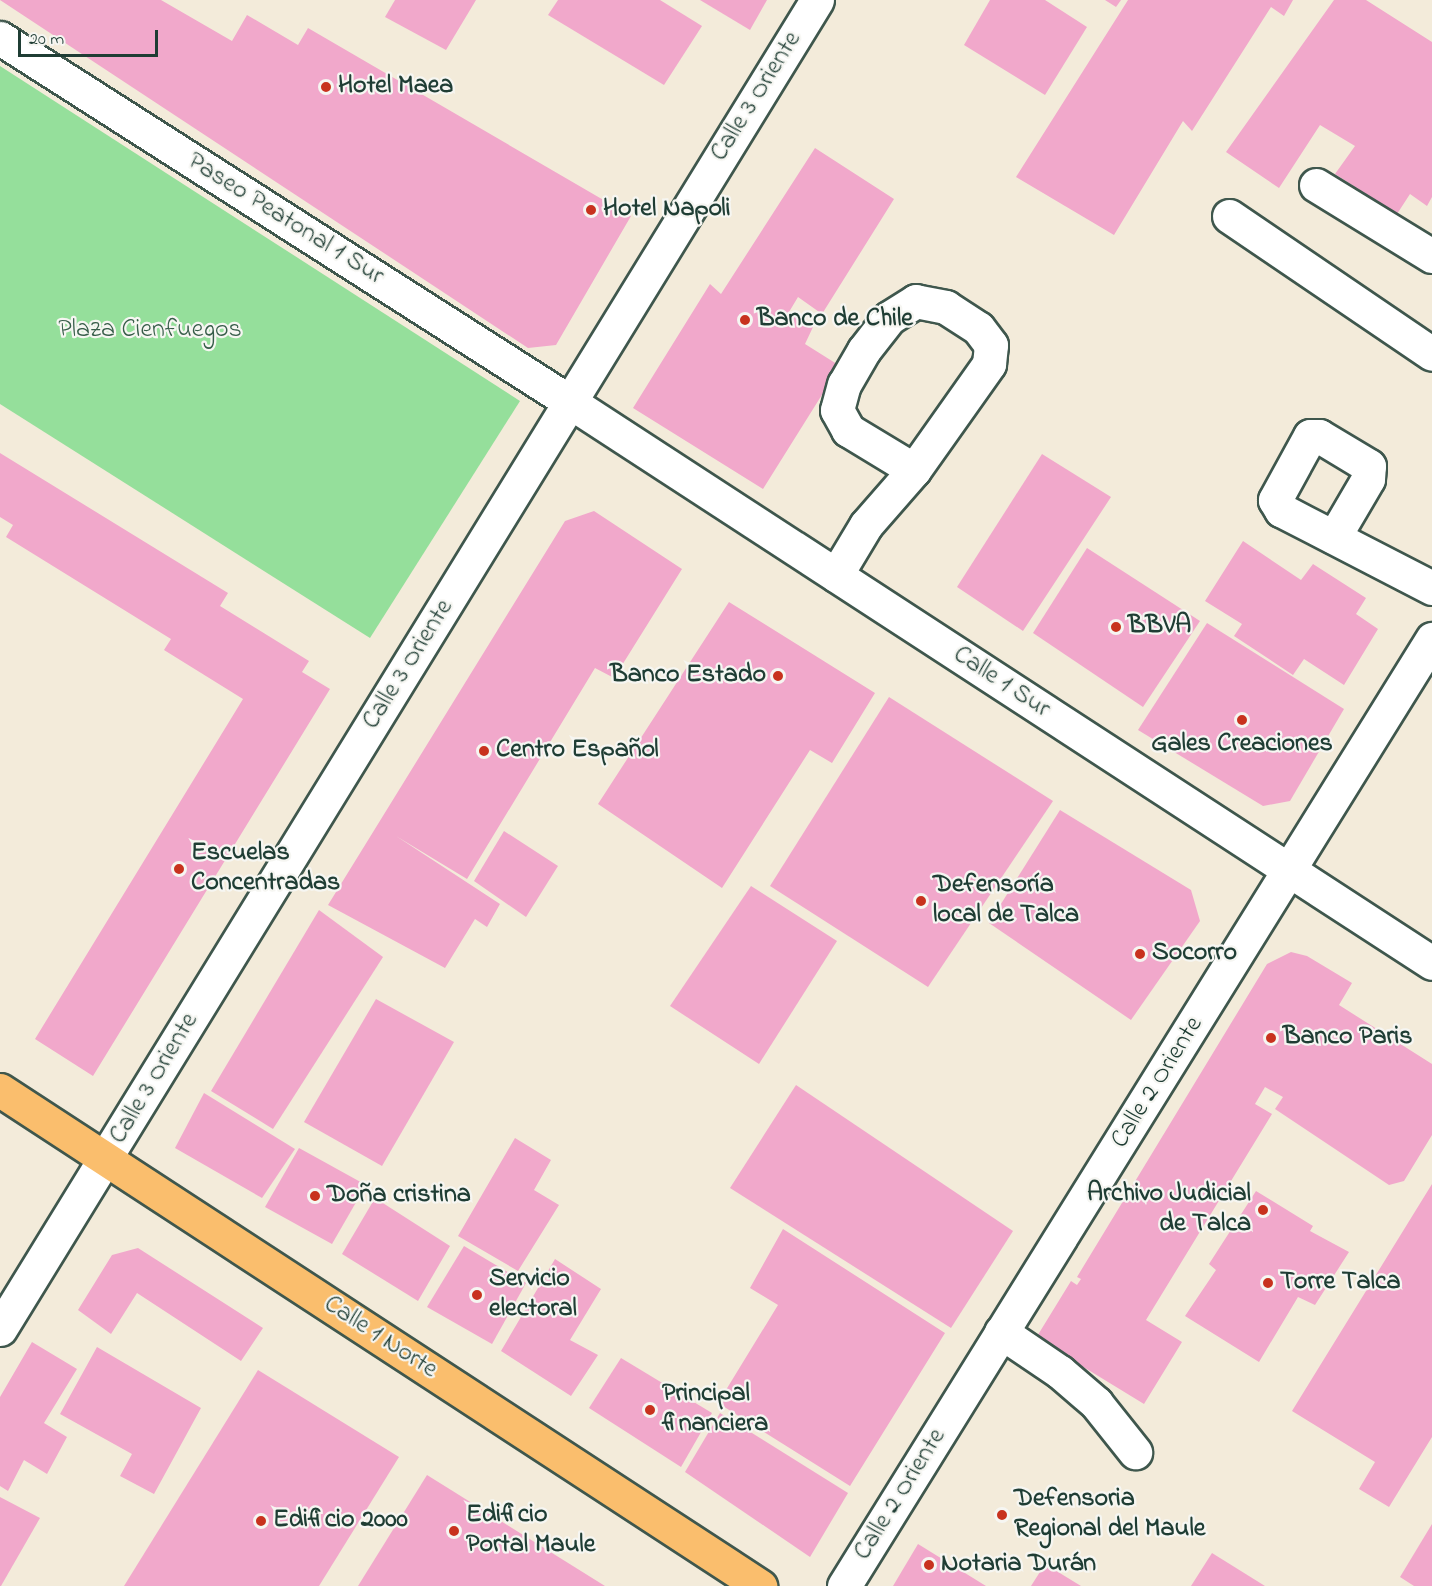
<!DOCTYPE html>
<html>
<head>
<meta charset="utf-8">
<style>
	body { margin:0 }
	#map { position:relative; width:1432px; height:1586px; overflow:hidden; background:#f3ebda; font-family:"Indie Flower",sans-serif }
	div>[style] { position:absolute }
	.green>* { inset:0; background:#95df9b }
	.building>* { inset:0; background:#f1a8cb }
	.roads { filter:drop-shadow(2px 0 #3f574d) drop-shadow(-2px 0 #3f574d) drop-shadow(0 2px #3f574d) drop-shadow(0 -2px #3f574d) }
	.minor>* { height:33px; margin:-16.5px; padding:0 16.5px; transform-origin:16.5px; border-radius:16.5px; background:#fff }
	.major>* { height:33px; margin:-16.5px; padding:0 16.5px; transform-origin:16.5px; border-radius:16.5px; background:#fabe6d }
	.dots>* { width:16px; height:16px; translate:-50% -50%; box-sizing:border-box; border:3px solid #f6f6f2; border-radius:50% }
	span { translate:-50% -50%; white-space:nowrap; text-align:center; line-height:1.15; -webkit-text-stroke:4.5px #f6f6f2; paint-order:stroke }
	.poi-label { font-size:26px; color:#1f3d34; font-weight:700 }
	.left { translate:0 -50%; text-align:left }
	.right { translate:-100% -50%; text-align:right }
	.street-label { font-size:26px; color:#1f3d34 }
	.park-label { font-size:26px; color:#375d49 }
	.scale { position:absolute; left:18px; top:30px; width:140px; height:27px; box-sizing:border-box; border:3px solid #1f3d34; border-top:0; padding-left:8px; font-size:18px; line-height:21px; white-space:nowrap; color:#1f3d34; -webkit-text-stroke:4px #f6f6f2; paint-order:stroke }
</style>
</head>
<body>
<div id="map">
	<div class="green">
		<i style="clip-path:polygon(0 66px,520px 401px,370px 638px,0 404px)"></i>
	</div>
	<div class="building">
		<i style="clip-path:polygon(0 0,161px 0,232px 41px,247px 15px,298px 45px,308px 28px,631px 216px,556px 345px,528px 348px)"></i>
		<i style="clip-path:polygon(395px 0,476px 0,446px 50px,385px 17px)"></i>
		<i style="clip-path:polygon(558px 0,660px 0,702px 26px,664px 85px,548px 15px)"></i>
		<i style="clip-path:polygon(700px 0,767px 0,750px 30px)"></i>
		<i style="clip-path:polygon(990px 0,1045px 0,1087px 27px,1045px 95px,964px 45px)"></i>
		<i style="clip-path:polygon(1105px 0,1121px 0,1116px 7px)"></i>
		<i style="clip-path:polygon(1128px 0,1293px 0,1284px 16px,1271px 7px,1192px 131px,1183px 121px,1114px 235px,1016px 177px)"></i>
		<i style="clip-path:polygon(1334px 0,1366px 0,1432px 42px,1432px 197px,1427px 206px,1410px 194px,1397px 214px,1335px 174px,1355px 146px,1320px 125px,1279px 188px,1226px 152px)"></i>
		<i style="clip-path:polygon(815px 148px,894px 199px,822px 314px,798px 297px,789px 312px,813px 327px,805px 344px,840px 366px,763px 489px,633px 408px,710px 284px,721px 294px)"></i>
		<i style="clip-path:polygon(0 453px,228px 593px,220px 606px,309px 661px,302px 672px,330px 689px,93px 1076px,35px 1039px,243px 699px,164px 650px,171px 639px,6px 537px,13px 525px,0 517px)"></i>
		<i style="clip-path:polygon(1042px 454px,1111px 497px,1023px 631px,957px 587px)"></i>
		<i style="clip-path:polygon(594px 511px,682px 569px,614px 678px,595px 668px,467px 879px,396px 836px,500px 904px,487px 927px,475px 919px,445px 968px,328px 905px,565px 521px)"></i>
		<i style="clip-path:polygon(1243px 541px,1301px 580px,1313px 564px,1366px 598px,1356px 614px,1378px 629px,1344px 685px,1304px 659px,1293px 675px,1234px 636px,1242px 624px,1205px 601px)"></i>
		<i style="clip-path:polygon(1087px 548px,1200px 621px,1143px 707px,1033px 633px)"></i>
		<i style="clip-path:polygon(729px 602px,875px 693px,832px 763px,810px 750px,722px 888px,598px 804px)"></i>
		<i style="clip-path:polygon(1207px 623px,1344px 709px,1290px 801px,1263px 806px,1138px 730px)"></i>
		<i style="clip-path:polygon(889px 697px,1053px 801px,928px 987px,770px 886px)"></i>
		<i style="clip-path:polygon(1060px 810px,1191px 890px,1200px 921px,1131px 1020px,989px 923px)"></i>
		<i style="clip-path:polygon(504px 831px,558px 866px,526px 917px,474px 881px)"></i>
		<i style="clip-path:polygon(751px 886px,837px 941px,759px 1064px,670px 1006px)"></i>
		<i style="clip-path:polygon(319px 910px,383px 957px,273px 1129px,211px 1091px)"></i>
		<i style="clip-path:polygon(1291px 952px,1307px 956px,1352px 983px,1339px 1005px,1432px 1064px,1432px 1135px,1404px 1181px,1389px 1185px,1275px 1109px,1283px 1097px,1265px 1087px,1255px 1104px,1272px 1114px,1146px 1320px,1182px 1342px,1144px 1404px,1036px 1338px,1071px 1281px,1077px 1285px,1081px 1279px,1077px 1277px,1267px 964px)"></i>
		<i style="clip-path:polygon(376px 999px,454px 1042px,382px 1166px,304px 1122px)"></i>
		<i style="clip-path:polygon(796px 1085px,1013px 1231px,951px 1328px,730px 1188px)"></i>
		<i style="clip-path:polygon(204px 1093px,295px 1149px,262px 1198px,175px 1148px)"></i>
		<i style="clip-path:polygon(515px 1138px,551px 1160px,534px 1190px,559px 1205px,518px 1271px,458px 1236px)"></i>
		<i style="clip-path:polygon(299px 1148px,366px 1185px,332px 1244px,265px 1207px)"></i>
		<i style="clip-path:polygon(1432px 1184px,1432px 1437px,1389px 1507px,1359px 1489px,1375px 1462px,1292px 1411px)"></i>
		<i style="clip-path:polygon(1256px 1191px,1313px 1226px,1310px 1231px,1349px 1252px,1315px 1305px,1298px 1297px,1259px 1362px,1185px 1316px,1216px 1270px,1209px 1264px)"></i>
		<i style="clip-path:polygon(375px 1198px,450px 1246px,418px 1301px,342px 1254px)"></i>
		<i style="clip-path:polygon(783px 1229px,945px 1333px,850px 1486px,718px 1403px,778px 1305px,750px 1288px)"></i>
		<i style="clip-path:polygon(464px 1246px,526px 1283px,492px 1344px,427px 1307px)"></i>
		<i style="clip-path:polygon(138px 1248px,263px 1328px,241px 1361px,137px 1293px,111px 1334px,78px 1310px,112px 1255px)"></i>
		<i style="clip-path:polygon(555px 1259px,601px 1289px,570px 1340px,598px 1355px,571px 1396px,501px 1351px)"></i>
		<i style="clip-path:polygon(32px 1342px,77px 1369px,44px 1423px,67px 1437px,47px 1474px,24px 1460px,8px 1491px,0 1486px,0 1397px)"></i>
		<i style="clip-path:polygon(97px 1347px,201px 1408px,154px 1494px,120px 1476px,132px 1454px,60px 1414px)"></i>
		<i style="clip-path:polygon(621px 1358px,712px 1413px,681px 1467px,589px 1408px)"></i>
		<i style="clip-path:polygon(258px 1370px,399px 1457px,319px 1586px,124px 1586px)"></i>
		<i style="clip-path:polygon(720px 1413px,848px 1493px,810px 1557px,685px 1472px)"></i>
		<i style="clip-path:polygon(427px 1475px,605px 1586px,358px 1586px)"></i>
		<i style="clip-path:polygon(0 1497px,40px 1518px,1px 1586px,0 1586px)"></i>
		<i style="clip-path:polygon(1432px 1524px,1432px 1586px,1414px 1586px,1400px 1577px)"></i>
		<i style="clip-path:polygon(918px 1544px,986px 1586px,893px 1586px)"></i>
		<i style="clip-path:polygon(1212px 1553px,1265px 1586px,1191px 1586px)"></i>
		<i style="clip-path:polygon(1045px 1564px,1081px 1586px,1031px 1586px)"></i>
	</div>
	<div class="roads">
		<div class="minor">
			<i style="left:0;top:38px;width:676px;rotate:32.56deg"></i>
			<i style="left:570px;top:402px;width:1028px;rotate:33.06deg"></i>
			<i style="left:1316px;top:185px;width:136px;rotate:31.5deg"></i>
			<i style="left:1229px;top:216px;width:245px;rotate:34.2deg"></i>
			<i style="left:1334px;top:537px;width:67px;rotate:-59.6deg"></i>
			<i style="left:1368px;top:479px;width:13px;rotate:-86deg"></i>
			<i style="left:1369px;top:466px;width:58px;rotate:-149deg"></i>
			<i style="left:1319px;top:436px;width:9px;rotate:180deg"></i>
			<i style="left:1310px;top:436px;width:73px;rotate:118.7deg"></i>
			<i style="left:1275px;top:500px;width:12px;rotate:59deg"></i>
			<i style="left:1281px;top:510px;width:170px;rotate:27.3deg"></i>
			<i style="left:836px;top:575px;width:58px;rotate:-59deg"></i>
			<i style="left:866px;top:525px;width:73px;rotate:-48.9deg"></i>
			<i style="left:914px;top:470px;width:130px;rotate:-54.7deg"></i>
			<i style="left:989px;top:364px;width:19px;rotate:-84deg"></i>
			<i style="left:991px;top:345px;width:21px;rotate:-127deg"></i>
			<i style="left:978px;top:328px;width:38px;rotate:-147deg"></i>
			<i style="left:946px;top:307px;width:31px;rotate:-169deg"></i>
			<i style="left:916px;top:301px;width:32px;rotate:148deg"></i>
			<i style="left:889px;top:318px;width:41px;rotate:128deg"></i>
			<i style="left:864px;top:350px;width:39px;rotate:120deg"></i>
			<i style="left:844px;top:384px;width:27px;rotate:105deg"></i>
			<i style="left:837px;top:410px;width:23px;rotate:61deg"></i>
			<i style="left:848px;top:430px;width:77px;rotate:31.2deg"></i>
			<i style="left:0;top:1329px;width:1560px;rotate:-58.42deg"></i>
			<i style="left:1001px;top:1332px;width:71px;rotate:34.1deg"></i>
			<i style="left:1060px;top:1372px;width:48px;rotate:40.7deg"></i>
			<i style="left:1096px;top:1403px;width:63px;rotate:51.5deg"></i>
			<i style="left:844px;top:1586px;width:1115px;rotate:-58.16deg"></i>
		</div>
		<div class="major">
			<i style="left:0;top:1090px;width:908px;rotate:33.13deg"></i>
		</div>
	</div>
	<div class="dots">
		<i style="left:326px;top:87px;background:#c8321e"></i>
		<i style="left:591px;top:210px;background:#c8321e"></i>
		<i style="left:745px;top:320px;background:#c8321e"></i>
		<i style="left:1116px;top:627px;background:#c8321e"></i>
		<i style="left:778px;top:676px;background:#c8321e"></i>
		<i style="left:1242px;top:720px;background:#c8321e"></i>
		<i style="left:484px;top:751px;background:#c8321e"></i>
		<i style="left:179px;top:869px;background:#c8321e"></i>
		<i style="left:921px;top:901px;background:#c8321e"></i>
		<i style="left:1140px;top:954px;background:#c8321e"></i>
		<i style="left:1271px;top:1038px;background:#c8321e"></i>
		<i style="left:315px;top:1196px;background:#c8321e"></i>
		<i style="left:1263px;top:1210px;background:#c8321e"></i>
		<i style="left:1268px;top:1283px;background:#c8321e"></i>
		<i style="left:477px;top:1295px;background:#c8321e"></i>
		<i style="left:650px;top:1410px;background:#c8321e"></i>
		<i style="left:1002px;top:1515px;background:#c8321e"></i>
		<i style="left:261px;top:1521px;background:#c8321e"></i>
		<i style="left:454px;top:1531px;background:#c8321e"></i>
		<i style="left:929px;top:1565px;background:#c8321e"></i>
	</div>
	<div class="poi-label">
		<span class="left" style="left:338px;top:87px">Hotel Maea</span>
		<span class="left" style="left:603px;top:210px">Hotel Napoli</span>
		<span class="left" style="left:757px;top:320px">Banco de Chile</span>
		<span class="left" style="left:1128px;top:627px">BBVA</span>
		<span class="right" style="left:766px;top:676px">Banco Estado</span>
		<span style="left:1242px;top:745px">Gales Creaciones</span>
		<span class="left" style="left:496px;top:751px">Centro Español</span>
		<span class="left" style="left:191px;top:869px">Escuelas<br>Concentradas</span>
		<span class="left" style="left:933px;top:901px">Defensoría<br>local de Talca</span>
		<span class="left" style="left:1152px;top:954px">Socorro</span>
		<span class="left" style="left:1283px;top:1038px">Banco Paris</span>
		<span class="right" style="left:1251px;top:1210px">Archivo Judicial<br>de Talca</span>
		<span class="left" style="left:327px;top:1196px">Doña cristina</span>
		<span class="left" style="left:489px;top:1295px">Servicio<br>electoral</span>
		<span class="left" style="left:1280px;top:1283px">Torre Talca</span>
		<span class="left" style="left:662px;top:1410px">Principal<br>financiera</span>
		<span class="left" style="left:1014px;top:1515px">Defensoria<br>Regional del Maule</span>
		<span class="left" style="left:466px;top:1531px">Edificio<br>Portal Maule</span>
		<span class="left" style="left:273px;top:1521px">Edificio 2000</span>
		<span class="left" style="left:941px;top:1565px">Notaria Durán</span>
	</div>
	<div class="street-label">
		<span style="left:757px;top:97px;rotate:-58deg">Calle 3 Oriente</span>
		<span style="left:285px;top:220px;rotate:32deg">Paseo Peatonal 1 Sur</span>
		<span style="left:409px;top:665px;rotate:-58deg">Calle 3 Oriente</span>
		<span style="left:1001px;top:683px;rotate:33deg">Calle 1 Sur</span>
		<span style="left:155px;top:1079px;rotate:-59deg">Calle 3 Oriente</span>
		<span style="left:1158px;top:1083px;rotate:-58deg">Calle 2 Oriente</span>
		<span style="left:380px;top:1338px;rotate:33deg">Calle 1 Norte</span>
		<span style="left:901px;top:1495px;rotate:-58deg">Calle 2 Oriente</span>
	</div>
	<div class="park-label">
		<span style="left:150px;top:331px">Plaza Cienfuegos</span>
	</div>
	<div class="scale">20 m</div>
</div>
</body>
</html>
